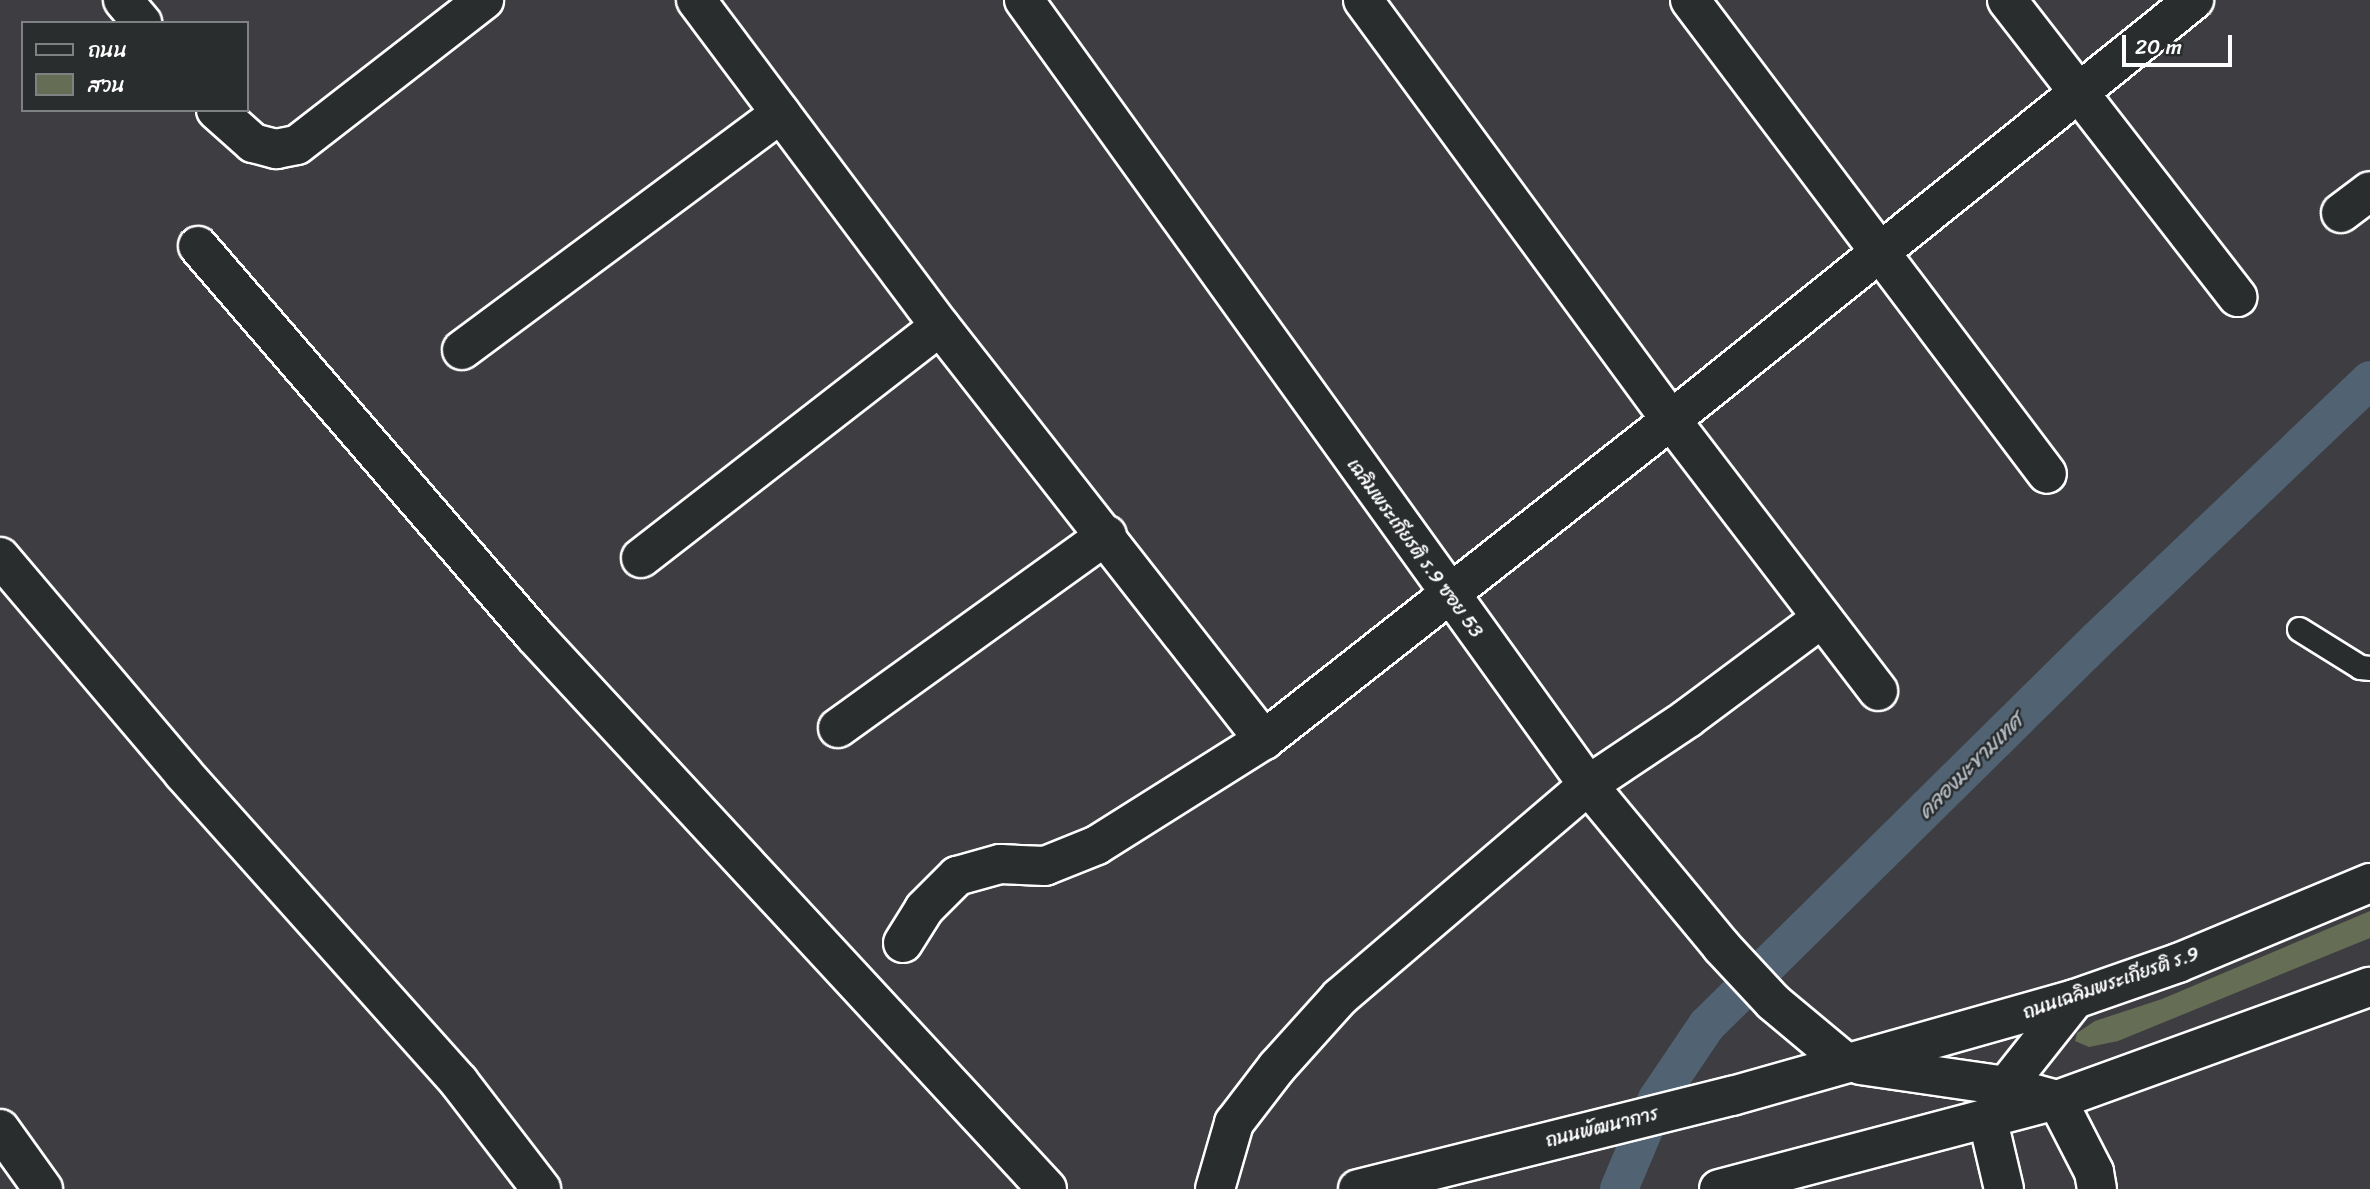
<!DOCTYPE html>
<html>
<head>
<meta charset="utf-8">
<style>
	body { margin:0 }
	#map { position:relative; width:2370px; height:1189px; overflow:hidden; background:#3d3d42; font-family:Sriracha,"Playpen Sans Thai",sans-serif }
	div>[style] { position:absolute }
	.green>* { inset:0; background:#656e54 }
	.canal>* { height:38px; margin:-19px; padding:0 19px; transform-origin:19px; border-radius:19px; background:#516373 }
	.roads { filter:drop-shadow(2px 0 #fff) drop-shadow(-2px 0 #fff) drop-shadow(0 2px #fff) drop-shadow(0 -2px #fff) }
	.lane>* { height:23px; margin:-11.5px; padding:0 11.5px; transform-origin:11.5px; border-radius:11.5px; background:#2a2d2e }
	.street>* { height:38px; margin:-19px; padding:0 19px; transform-origin:19px; border-radius:19px; background:#2a2d2e }
	.secondary>* { height:38px; margin:-19px; padding:0 19px; transform-origin:19px; border-radius:19px; background:#2a2d2e }
	span { translate:-50% -50%; white-space:nowrap; text-align:center; line-height:1.15; -webkit-text-stroke:5px #2a2d2e; paint-order:stroke }
	.street-label { font-size:19px; color:#fff }
	.water-label { font-size:21px; color:#b1b9c0; font-style:italic }
	.legend { position:absolute; left:21px; top:21px; width:228px; height:91px; box-sizing:border-box; background:#2a2d2e; border:2px solid #7f8182; margin:0; padding:9px 12px; list-style:none; font-size:21px; color:#fff }
	.legend li { display:flex; align-items:center; gap:14px; height:35px }
	.legend b { width:35px; border:2px solid #7f8182 }
	.scale { position:absolute; left:2122px; top:35px; width:110px; height:32px; box-sizing:border-box; border:4px solid #fff; border-top:0; padding-left:9px; font-size:21px; line-height:24px; white-space:nowrap; color:#fff; -webkit-text-stroke:5px #2a2d2e; paint-order:stroke }
</style>
</head>
<body>
<div id="map">
	<div class="green">
		<i style="clip-path:polygon(2370px 911px,2370px 938px,2118px 1041px,2089px 1047px,2075px 1041px,2077px 1033px,2095px 1021px,2162px 999px)"></i>
	</div>
	<div class="canal">
		<i style="left:1619px;top:1189px;width:98px;rotate:-67.1deg"></i>
		<i style="left:1657px;top:1099px;width:89px;rotate:-56deg"></i>
		<i style="left:1707px;top:1025px;width:547px;rotate:-44.63deg"></i>
		<i style="left:2096px;top:641px;width:378px;rotate:-43.6deg"></i>
	</div>
	<div class="roads">
		<div class="lane">
			<i style="left:2299px;top:629px;width:72px;rotate:31.9deg"></i>
			<i style="left:2360px;top:667px;width:10px;rotate:6deg"></i>
		</div>
		<div class="street">
			<i style="left:123px;top:0;width:30px;rotate:50deg"></i>
			<i style="left:696px;top:0;width:407px;rotate:53.2deg"></i>
			<i style="left:940px;top:326px;width:526px;rotate:51.95deg"></i>
			<i style="left:1024px;top:0;width:967px;rotate:54.3deg"></i>
			<i style="left:1588px;top:785px;width:209px;rotate:50.4deg"></i>
			<i style="left:1721px;top:946px;width:76px;rotate:47.1deg"></i>
			<i style="left:1773px;top:1002px;width:95px;rotate:39.9deg"></i>
			<i style="left:1363px;top:0;width:521px;rotate:53.75deg"></i>
			<i style="left:1671px;top:420px;width:341px;rotate:52.6deg"></i>
			<i style="left:1690px;top:0;width:593px;rotate:53.01deg"></i>
			<i style="left:2007px;top:0;width:376px;rotate:52.2deg"></i>
			<i style="left:216px;top:110px;width:50px;rotate:41.7deg"></i>
			<i style="left:253px;top:143px;width:24px;rotate:15deg"></i>
			<i style="left:276px;top:149px;width:21px;rotate:-11deg"></i>
			<i style="left:297px;top:145px;width:237px;rotate:-37.8deg"></i>
			<i style="left:2341px;top:213px;width:36px;rotate:-37deg"></i>
			<i style="left:198px;top:246px;width:514px;rotate:49.18deg"></i>
			<i style="left:534px;top:635px;width:755px;rotate:47.2deg"></i>
			<i style="left:462px;top:350px;width:397px;rotate:-36.6deg"></i>
			<i style="left:0;top:557px;width:283px;rotate:49.7deg"></i>
			<i style="left:183px;top:773px;width:414px;rotate:48.2deg"></i>
			<i style="left:459px;top:1082px;width:135px;rotate:52.5deg"></i>
			<i style="left:641px;top:558px;width:378px;rotate:-37.8deg"></i>
			<i style="left:838px;top:728px;width:331px;rotate:-35.7deg"></i>
			<i style="left:903px;top:943px;width:40px;rotate:-58deg"></i>
			<i style="left:924px;top:909px;width:47px;rotate:-45deg"></i>
			<i style="left:957px;top:876px;width:45px;rotate:-15.6deg"></i>
			<i style="left:1000px;top:864px;width:45px;rotate:2.5deg"></i>
			<i style="left:1045px;top:866px;width:56px;rotate:-22deg"></i>
			<i style="left:1097px;top:845px;width:197px;rotate:-32.2deg"></i>
			<i style="left:1264px;top:740px;width:518px;rotate:-38.18deg"></i>
			<i style="left:1671px;top:420px;width:671px;rotate:-38.77deg"></i>
			<i style="left:0;top:1129px;width:74px;rotate:54.4deg"></i>
			<i style="left:1215px;top:1189px;width:69px;rotate:-73.9deg"></i>
			<i style="left:1234px;top:1123px;width:71px;rotate:-52.5deg"></i>
			<i style="left:1277px;top:1067px;width:94px;rotate:-48deg"></i>
			<i style="left:1340px;top:997px;width:326px;rotate:-40.5deg"></i>
			<i style="left:1588px;top:785px;width:120px;rotate:-33.8deg"></i>
			<i style="left:1688px;top:718px;width:167px;rotate:-36.7deg"></i>
		</div>
		<div class="secondary">
			<i style="left:1860px;top:1065px;width:148px;rotate:8.2deg"></i>
			<i style="left:2006px;top:1086px;width:53px;rotate:15.4deg"></i>
			<i style="left:2057px;top:1100px;width:81px;rotate:62.8deg"></i>
			<i style="left:2094px;top:1172px;width:17px;rotate:80deg"></i>
			<i style="left:1995px;top:1107px;width:24px;rotate:-62deg"></i>
			<i style="left:2006px;top:1086px;width:111px;rotate:-51.6deg"></i>
			<i style="left:1988px;top:1121px;width:70px;rotate:76.8deg"></i>
			<i style="left:1358px;top:1189px;width:385px;rotate:-14deg"></i>
			<i style="left:1732px;top:1096px;width:356px;rotate:-15.8deg"></i>
			<i style="left:2075px;top:999px;width:109px;rotate:-19.3deg"></i>
			<i style="left:2178px;top:963px;width:208px;rotate:-22.6deg"></i>
			<i style="left:1719px;top:1189px;width:350px;rotate:-14.8deg"></i>
			<i style="left:2057px;top:1100px;width:333px;rotate:-19.9deg"></i>
		</div>
	</div>
	<div class="street-label">
		<span style="left:1415px;top:548px;rotate:54deg">เฉลิมพระเกียรติ ร.9 ซอย 53</span>
		<span style="left:2111px;top:983px;rotate:-19deg">ถนนเฉลิมพระเกียรติ ร.9</span>
		<span style="left:1602px;top:1127px;rotate:-14deg">ถนนพัฒนาการ</span>
	</div>
	<div class="water-label">
		<span style="left:1970px;top:766px;rotate:-45deg">คลองมะขามเทศ</span>
	</div>
	<ul class="legend">
	<li><b style="height:9px;background:#2a2d2e"></b>ถนน</li>
	<li><b style="height:19px;background:#656e54"></b>สวน</li>
	</ul>
	<div class="scale">20 m</div>
</div>
</body>
</html>
